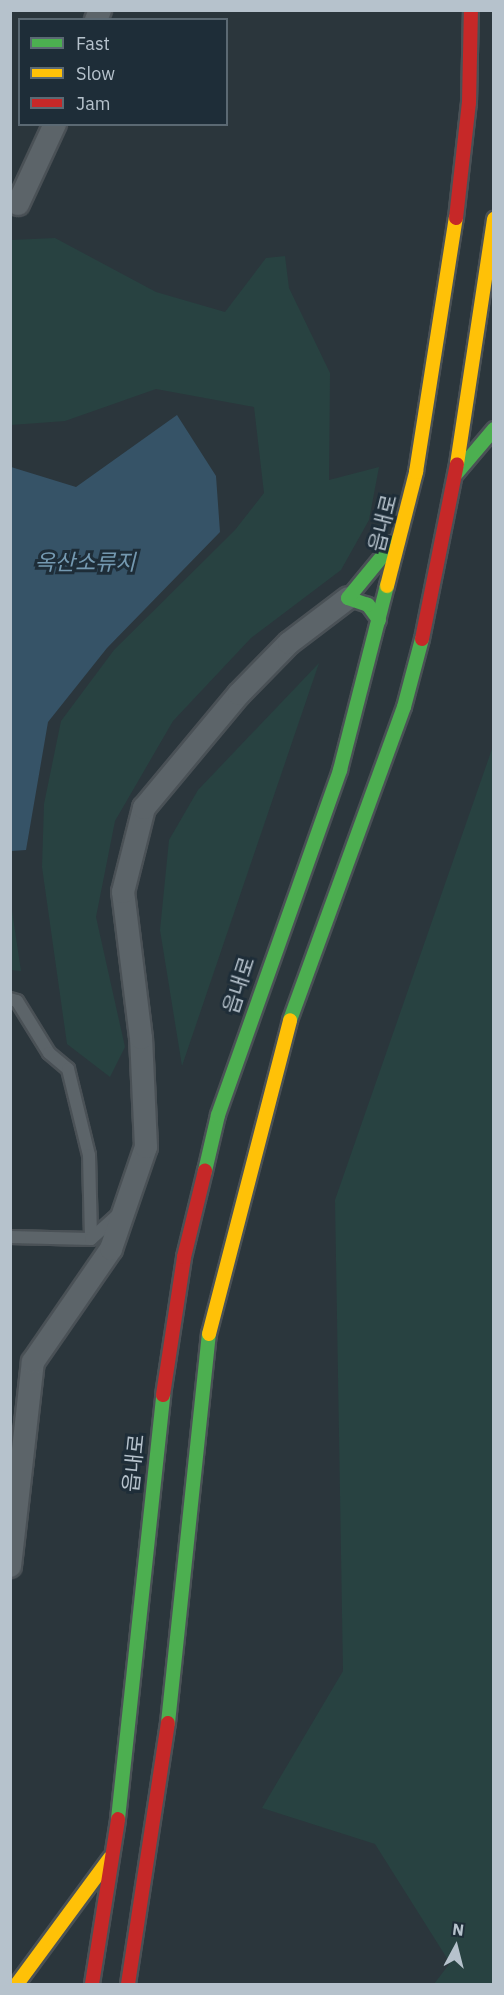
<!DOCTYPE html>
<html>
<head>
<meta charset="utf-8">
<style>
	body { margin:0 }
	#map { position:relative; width:504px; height:1995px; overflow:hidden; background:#2b363c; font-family:"IBM Plex Sans","Noto Sans KR",sans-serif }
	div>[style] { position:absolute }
	.green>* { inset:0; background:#284241 }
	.water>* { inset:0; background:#365367 }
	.roads { filter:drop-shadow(2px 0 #4a5156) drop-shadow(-2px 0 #4a5156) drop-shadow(0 2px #4a5156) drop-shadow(0 -2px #4a5156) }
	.lane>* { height:12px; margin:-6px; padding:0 6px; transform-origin:6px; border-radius:6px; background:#5c6469 }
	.street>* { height:22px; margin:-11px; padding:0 11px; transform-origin:11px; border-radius:11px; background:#5c6469 }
	.fast>* { height:14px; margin:-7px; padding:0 7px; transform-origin:7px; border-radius:7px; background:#4caf50 }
	.slow>* { height:14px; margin:-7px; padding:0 7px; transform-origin:7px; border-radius:7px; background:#ffc107 }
	.jam>* { height:14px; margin:-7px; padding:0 7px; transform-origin:7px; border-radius:7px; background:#c62828 }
	span { translate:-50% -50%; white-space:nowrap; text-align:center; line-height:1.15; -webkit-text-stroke:6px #1e2d38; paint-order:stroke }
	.street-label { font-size:21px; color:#b6c2cc }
	.water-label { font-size:22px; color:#7499b1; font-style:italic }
	.frame { position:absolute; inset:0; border:12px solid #b6c2cc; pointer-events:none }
	.legend { position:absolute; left:18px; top:18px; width:210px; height:108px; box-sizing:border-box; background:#1e2d38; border:2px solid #5b6973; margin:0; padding:8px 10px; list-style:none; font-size:18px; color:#b6c2cc }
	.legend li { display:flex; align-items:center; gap:12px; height:30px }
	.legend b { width:30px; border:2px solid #5b6973 }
	.north { position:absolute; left:426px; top:1917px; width:60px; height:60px; -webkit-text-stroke:4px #1e2d38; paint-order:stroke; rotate:7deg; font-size:16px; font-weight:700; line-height:24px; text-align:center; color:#b6c2cc }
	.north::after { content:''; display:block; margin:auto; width:21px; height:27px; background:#b6c2cc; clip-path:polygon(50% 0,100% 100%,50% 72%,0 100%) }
</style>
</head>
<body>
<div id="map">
	<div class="green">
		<i style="clip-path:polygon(55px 238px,156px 292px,225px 312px,266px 258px,285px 256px,289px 288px,330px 373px,329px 480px,379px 467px,369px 520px,341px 570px,251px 638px,173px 721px,115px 821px,96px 917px,125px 1047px,110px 1077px,67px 1044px,42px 867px,44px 804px,61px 721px,114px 650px,235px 530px,264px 493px,254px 407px,156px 389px,65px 421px,11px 425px,11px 240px)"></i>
		<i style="clip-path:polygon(319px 663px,182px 1066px,160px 930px,169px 840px,198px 790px)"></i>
		<i style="clip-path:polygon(493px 746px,494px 1984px,434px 1984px,450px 1963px,375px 1844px,262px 1808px,343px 1671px,335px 1200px)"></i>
		<i style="clip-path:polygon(11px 904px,21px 971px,11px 970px)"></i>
	</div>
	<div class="water">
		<i style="clip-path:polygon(177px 415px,216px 476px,220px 532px,107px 648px,48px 722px,26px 850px,11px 851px,11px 467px,76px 487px)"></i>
	</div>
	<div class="roads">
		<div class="lane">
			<i style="left:10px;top:999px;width:7px;rotate:16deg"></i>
			<i style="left:17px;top:1001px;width:61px;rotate:58.4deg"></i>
			<i style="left:49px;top:1053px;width:25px;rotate:40deg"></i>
			<i style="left:68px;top:1069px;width:89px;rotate:76.3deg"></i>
			<i style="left:89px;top:1155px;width:84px;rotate:88.6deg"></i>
			<i style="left:10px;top:1237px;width:81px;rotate:1.4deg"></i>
			<i style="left:91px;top:1239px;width:38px;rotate:-42deg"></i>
		</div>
		<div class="street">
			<i style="left:96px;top:20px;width:11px;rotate:-68deg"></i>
			<i style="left:18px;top:204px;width:88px;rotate:-65.2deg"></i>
			<i style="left:10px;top:1566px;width:205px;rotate:-83.6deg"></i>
			<i style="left:33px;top:1362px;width:137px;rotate:-55.4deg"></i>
			<i style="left:111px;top:1249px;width:108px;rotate:-71.1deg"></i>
			<i style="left:146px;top:1147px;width:109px;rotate:-92.6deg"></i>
			<i style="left:141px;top:1038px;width:147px;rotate:-97deg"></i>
			<i style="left:123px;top:892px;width:87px;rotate:-76deg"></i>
			<i style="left:144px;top:808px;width:148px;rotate:-50.2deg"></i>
			<i style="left:239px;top:694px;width:71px;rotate:-45.6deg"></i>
			<i style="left:289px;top:643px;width:74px;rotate:-37.3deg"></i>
		</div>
		<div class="fast">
			<i style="left:456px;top:474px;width:59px;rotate:-49.8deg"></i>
			<i style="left:379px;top:620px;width:19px;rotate:-126deg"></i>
			<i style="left:368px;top:605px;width:21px;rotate:-161deg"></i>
			<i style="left:348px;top:598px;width:72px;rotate:-50.6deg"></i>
			<i style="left:290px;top:1020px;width:333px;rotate:-70deg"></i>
			<i style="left:404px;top:707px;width:70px;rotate:-75.2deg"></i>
			<i style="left:205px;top:1171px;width:57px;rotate:-76.9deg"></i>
			<i style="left:218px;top:1115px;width:366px;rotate:-70.5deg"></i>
			<i style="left:340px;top:770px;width:190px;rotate:-75.7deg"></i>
			<i style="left:168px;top:1723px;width:391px;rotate:-84deg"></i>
			<i style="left:118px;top:1819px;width:426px;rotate:-83.9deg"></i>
		</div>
		<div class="slow">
			<i style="left:457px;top:464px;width:248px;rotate:-81.4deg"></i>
			<i style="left:387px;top:586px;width:118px;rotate:-75.7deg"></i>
			<i style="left:416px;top:472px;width:257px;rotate:-81.1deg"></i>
			<i style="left:209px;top:1334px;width:324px;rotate:-75.5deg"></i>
			<i style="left:17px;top:1984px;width:157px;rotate:-53.6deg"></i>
		</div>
		<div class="jam">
			<i style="left:456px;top:218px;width:116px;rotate:-83.6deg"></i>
			<i style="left:469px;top:103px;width:93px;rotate:-88.8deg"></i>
			<i style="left:422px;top:639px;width:178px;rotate:-78.7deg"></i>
			<i style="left:163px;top:1395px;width:140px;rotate:-81.3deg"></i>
			<i style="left:184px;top:1257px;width:89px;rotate:-76.3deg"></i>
			<i style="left:92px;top:1984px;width:167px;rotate:-81deg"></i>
			<i style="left:128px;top:1984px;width:264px;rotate:-81.3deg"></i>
		</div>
	</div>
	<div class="street-label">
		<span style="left:382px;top:523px;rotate:-76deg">읍내로</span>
		<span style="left:238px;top:985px;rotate:-72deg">읍내로</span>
		<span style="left:133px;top:1463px;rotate:-84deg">읍내로</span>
	</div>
	<div class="water-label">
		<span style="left:85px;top:562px">옥산소류지</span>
	</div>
	<div class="frame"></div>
	<ul class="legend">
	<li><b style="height:8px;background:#4caf50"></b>Fast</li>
	<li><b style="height:8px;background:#ffc107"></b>Slow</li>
	<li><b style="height:8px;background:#c62828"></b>Jam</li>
	</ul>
	<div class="north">N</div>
</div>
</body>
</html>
